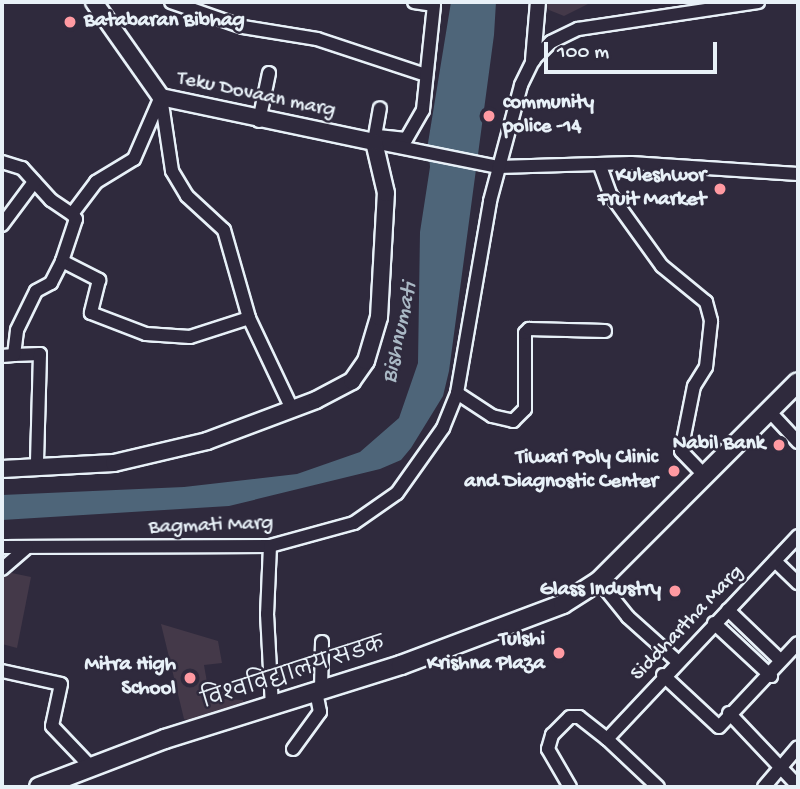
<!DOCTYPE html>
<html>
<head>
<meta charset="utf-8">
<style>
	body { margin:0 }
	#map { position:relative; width:800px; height:789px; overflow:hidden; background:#2f2a3d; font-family:"Gochi Hand","Playpen Sans Deva",sans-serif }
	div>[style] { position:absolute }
	.built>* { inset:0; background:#443949 }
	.water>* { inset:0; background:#4e6579 }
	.roads { filter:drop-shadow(2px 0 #e8f1f8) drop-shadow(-2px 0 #e8f1f8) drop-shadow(0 2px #e8f1f8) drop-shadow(0 -2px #e8f1f8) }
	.minor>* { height:12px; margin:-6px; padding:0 6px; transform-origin:6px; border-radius:6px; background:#2f2a3d }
	.tertiary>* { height:14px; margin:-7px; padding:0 7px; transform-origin:7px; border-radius:7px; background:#2f2a3d }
	.secondary>* { height:16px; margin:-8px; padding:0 8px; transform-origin:8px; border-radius:8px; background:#2f2a3d }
	.primary>* { height:18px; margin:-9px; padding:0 9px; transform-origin:9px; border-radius:9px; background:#2f2a3d }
	.dots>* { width:19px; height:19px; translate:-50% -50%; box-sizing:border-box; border:4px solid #2f2a3d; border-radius:50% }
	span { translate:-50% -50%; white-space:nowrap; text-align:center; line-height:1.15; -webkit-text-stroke:5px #2f2a3d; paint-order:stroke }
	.poi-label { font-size:21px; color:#e8f1f8; font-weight:700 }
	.left { translate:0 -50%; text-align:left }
	.right { translate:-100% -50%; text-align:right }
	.street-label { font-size:21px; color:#e8f1f8 }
	.water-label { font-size:23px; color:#aab9c5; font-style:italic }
	.frame { position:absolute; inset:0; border:4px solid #e8f1f8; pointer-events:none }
	.scale { position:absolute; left:544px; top:42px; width:173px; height:32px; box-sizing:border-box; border:4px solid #e8f1f8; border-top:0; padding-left:9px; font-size:21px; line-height:24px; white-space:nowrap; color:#e8f1f8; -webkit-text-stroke:5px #2f2a3d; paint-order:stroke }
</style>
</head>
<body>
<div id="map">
	<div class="built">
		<i style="clip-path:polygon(544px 2px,592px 2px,564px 16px,549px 10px)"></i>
		<i style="clip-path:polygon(2px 571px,31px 577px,17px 648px,2px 644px)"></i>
		<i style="clip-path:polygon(161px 624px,218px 641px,222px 663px,204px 665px,209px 694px,223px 692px,224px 699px,243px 700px,244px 709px,204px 724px,184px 719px)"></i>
	</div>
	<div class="water">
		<i style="clip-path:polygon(451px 2px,496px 2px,494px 35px,449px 371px,443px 396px,411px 448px,401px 460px,380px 469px,229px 506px,2px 520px,2px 495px,184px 487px,297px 474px,360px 452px,399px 418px,418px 363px,420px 232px,430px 167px,428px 143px)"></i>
	</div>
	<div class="roads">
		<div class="minor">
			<i style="left:171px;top:2px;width:76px;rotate:19.1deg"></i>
			<i style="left:243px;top:27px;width:75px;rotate:9.2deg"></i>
			<i style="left:317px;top:39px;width:115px;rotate:18.3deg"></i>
			<i style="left:414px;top:2px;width:20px;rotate:9deg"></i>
			<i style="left:434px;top:5px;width:106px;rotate:96deg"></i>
			<i style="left:423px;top:110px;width:34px;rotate:120deg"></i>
			<i style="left:406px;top:139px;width:31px;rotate:-174deg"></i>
			<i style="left:375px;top:136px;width:6px;rotate:99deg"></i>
			<i style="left:374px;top:142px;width:126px;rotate:11.4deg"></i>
			<i style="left:498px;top:167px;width:133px;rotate:-1.7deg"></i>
			<i style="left:631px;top:163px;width:167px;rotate:3.8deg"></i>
			<i style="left:161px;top:97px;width:75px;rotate:81.5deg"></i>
			<i style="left:172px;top:171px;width:29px;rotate:59deg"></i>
			<i style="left:187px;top:196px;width:50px;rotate:42.6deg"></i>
			<i style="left:224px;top:230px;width:91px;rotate:74.1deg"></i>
			<i style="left:249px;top:318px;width:101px;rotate:64.7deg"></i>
			<i style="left:259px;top:121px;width:49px;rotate:-78.2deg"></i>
			<i style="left:375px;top:136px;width:28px;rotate:-80deg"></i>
			<i style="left:2px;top:162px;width:21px;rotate:17deg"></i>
			<i style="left:22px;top:168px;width:43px;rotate:47.8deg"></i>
			<i style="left:51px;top:200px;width:25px;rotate:34deg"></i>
			<i style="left:600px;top:166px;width:30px;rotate:70deg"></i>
			<i style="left:610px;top:194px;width:89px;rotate:54.2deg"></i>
			<i style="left:662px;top:266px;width:57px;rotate:39.3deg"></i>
			<i style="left:706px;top:302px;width:20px;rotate:75deg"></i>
			<i style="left:711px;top:321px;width:46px;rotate:96.2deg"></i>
			<i style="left:706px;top:367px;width:22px;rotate:122deg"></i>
			<i style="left:694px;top:386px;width:66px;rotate:101.3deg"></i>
			<i style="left:681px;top:451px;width:36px;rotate:46deg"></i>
			<i style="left:72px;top:214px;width:40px;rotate:-53deg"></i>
			<i style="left:96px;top:182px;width:44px;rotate:-31.2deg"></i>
			<i style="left:134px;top:159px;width:65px;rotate:-66.6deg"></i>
			<i style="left:2px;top:225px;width:54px;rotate:-53.3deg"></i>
			<i style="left:62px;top:261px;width:42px;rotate:27.2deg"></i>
			<i style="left:99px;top:280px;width:34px;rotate:104deg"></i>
			<i style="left:91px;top:313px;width:59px;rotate:20.9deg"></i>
			<i style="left:146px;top:334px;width:44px;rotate:3.9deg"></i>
			<i style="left:190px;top:337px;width:62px;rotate:-17.9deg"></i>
			<i style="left:14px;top:355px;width:26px;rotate:-2deg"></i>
			<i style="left:40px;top:354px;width:110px;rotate:91.6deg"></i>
			<i style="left:2px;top:356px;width:12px;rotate:-5deg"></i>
			<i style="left:14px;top:355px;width:25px;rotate:-83deg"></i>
			<i style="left:17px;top:330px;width:43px;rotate:-64deg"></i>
			<i style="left:36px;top:291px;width:17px;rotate:-28deg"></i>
			<i style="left:51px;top:283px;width:25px;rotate:-63deg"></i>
			<i style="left:62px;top:261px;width:44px;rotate:-71.6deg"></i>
			<i style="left:76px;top:219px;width:6px;rotate:-129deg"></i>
			<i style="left:457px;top:393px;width:42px;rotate:33.3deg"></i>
			<i style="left:492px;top:416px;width:22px;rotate:13deg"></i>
			<i style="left:513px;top:421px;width:17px;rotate:-45deg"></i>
			<i style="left:525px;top:409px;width:76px;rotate:-90deg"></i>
			<i style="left:525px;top:333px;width:6px;rotate:-45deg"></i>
			<i style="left:529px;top:329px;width:76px;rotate:1.5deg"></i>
			<i style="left:770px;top:412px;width:41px;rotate:47deg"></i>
			<i style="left:270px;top:546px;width:68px;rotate:92.5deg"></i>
			<i style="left:267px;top:614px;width:92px;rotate:86.9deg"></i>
			<i style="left:2px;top:547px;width:268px;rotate:-0.2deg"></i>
			<i style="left:270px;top:546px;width:87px;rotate:-15.3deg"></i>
			<i style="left:354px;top:523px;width:52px;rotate:-34.9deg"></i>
			<i style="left:397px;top:493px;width:80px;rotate:-54.7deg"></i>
			<i style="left:443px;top:428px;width:38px;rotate:-68deg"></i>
			<i style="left:457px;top:393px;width:195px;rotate:-80.2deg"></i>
			<i style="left:490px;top:201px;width:120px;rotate:-75deg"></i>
			<i style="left:521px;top:85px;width:28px;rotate:-64deg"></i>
			<i style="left:533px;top:60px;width:25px;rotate:-45deg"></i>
			<i style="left:551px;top:42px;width:30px;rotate:-26deg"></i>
			<i style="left:578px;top:29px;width:182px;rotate:-8.5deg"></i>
			<i style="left:775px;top:561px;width:32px;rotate:44deg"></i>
			<i style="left:2px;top:569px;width:33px;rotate:-41deg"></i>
			<i style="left:599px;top:581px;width:46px;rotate:51.1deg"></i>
			<i style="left:628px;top:617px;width:66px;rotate:41.9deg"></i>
			<i style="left:728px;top:610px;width:72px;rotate:43.9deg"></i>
			<i style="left:714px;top:623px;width:78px;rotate:42.9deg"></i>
			<i style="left:2px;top:671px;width:60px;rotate:12.4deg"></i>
			<i style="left:61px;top:684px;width:43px;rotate:102.1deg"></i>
			<i style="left:52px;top:726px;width:58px;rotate:46.4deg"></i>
			<i style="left:663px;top:675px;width:76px;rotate:42.9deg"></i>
			<i style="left:719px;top:727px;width:115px;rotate:-46.8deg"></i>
			<i style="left:321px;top:690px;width:48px;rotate:-88.8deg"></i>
			<i style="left:729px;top:713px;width:100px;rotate:46.6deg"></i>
			<i style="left:607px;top:739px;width:279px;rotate:-46.7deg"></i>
			<i style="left:293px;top:749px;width:46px;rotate:-53.9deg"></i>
			<i style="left:320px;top:712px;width:20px;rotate:-101deg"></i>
			<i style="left:570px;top:787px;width:44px;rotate:-120.1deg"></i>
			<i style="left:548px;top:749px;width:15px;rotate:-74deg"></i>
			<i style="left:552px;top:735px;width:25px;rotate:-45deg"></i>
			<i style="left:570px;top:717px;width:9px"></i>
			<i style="left:579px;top:717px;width:36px;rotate:38deg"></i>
			<i style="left:607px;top:739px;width:70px;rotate:43.3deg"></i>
			<i style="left:764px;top:787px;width:52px;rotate:-49.6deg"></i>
		</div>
		<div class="tertiary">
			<i style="left:533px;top:60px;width:58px;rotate:-85.1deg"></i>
		</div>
		<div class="secondary">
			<i style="left:2px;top:469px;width:112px;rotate:-3.1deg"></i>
			<i style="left:114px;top:463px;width:96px;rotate:-13.3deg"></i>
			<i style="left:207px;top:441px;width:116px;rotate:-20.6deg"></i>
			<i style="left:316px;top:400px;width:41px;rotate:-27.8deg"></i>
			<i style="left:352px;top:381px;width:24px;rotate:-55deg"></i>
			<i style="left:366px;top:361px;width:46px;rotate:-73.5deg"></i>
			<i style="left:379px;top:317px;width:124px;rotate:-86.8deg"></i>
			<i style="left:386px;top:193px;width:52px;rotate:-103.2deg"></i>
			<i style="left:374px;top:142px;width:218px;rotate:-168.1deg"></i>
			<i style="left:161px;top:97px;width:116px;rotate:-125.2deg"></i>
		</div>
		<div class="primary">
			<i style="left:39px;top:787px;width:135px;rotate:-20.9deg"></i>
			<i style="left:165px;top:739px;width:247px;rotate:-17.4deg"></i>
			<i style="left:401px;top:665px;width:173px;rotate:-20.6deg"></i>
			<i style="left:563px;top:604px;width:43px;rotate:-32.6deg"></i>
			<i style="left:599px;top:581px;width:281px;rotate:-45deg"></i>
		</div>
	</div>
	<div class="dots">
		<i style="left:70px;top:22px;background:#ff9aa2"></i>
		<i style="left:489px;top:116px;background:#ff9aa2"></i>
		<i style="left:720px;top:189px;background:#ff9aa2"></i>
		<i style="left:779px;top:445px;background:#ff9aa2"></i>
		<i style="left:674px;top:471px;background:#ff9aa2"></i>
		<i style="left:675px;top:591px;background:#ff9aa2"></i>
		<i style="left:559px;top:653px;background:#ff9aa2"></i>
		<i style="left:190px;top:678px;background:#ff9aa2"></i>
	</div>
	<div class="poi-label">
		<span class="left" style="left:84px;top:22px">Batabaran Bibhag</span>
		<span class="left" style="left:503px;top:116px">community<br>police -14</span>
		<span class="right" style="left:706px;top:189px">Kuleshwor<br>Fruit Market</span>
		<span class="right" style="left:765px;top:445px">Nabil Bank</span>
		<span class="right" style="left:658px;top:471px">Tiwari Poly Clinic<br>and Diagnostic Center</span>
		<span class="right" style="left:661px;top:591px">Glass Industry</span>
		<span class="right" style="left:545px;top:653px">Tulshi<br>Krishna Plaza</span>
		<span class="right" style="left:176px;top:678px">Mitra High<br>School</span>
	</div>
	<div class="street-label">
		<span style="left:256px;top:96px;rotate:12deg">Teku Dovaan marg</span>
		<span style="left:211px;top:527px;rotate:-2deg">Bagmati Marg</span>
		<span style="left:688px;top:624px;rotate:-46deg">Siddhartha Marg</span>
		<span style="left:294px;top:675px;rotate:-18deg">विश्वविद्यालय सडक</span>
	</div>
	<div class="water-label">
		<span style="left:401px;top:333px;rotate:-78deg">Bishnumati</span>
	</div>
	<div class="frame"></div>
	<div class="scale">100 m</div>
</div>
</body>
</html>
